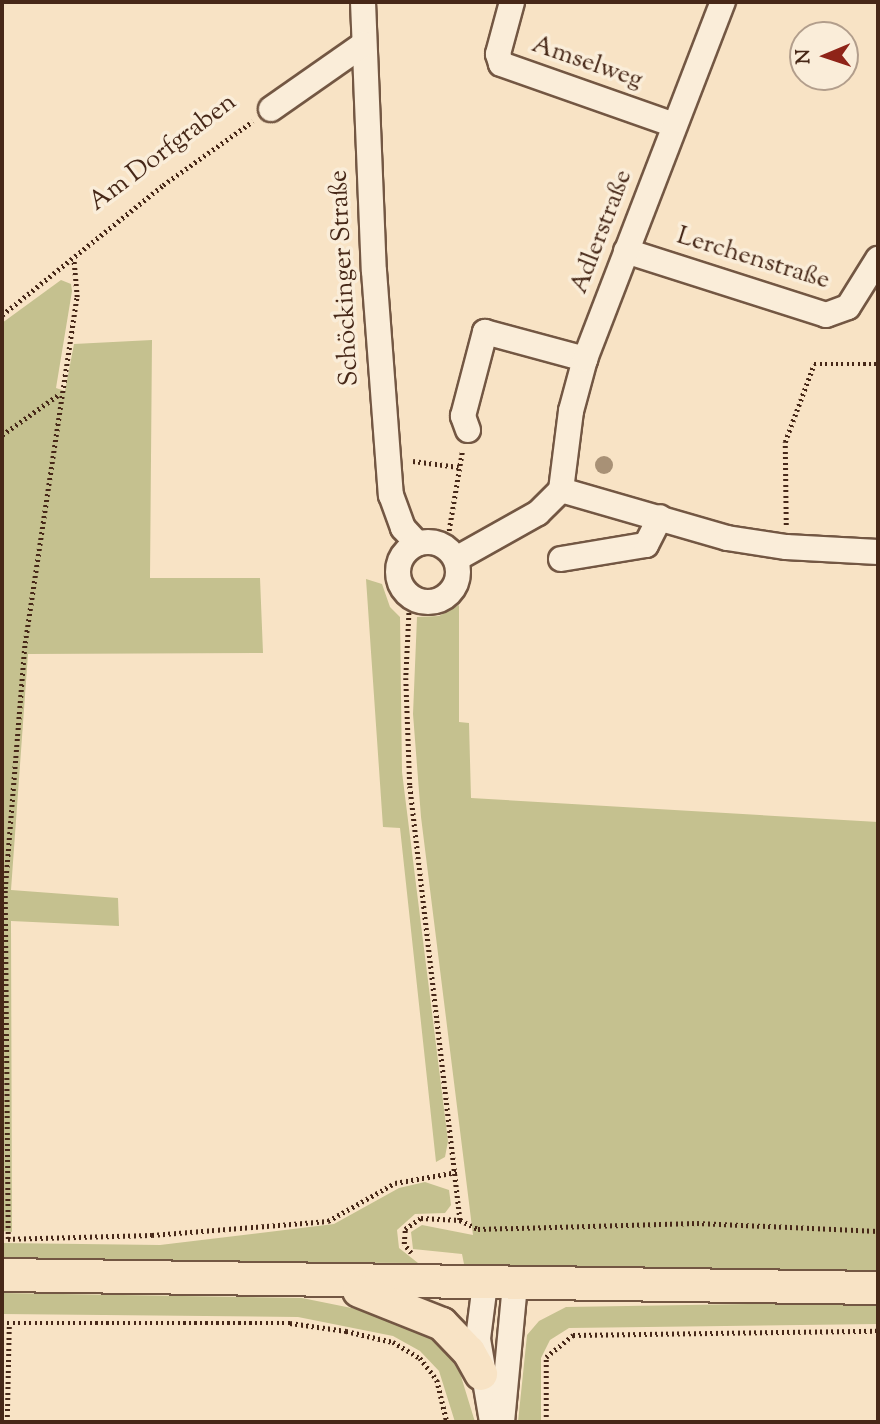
<!DOCTYPE html>
<html>
<head>
<meta charset="utf-8">
<style>
	body { margin:0 }
	#map { position:relative; width:880px; height:1424px; overflow:hidden; background:#f8e3c5; font-family:"Sorts Mill Goudy",serif }
	div>[style] { position:absolute }
	.green>* { inset:0; background:#c5c18f }
	.path>* { height:4.5px; margin-top:-2.25px; transform-origin:0; background:repeating-linear-gradient(90deg,#472818 0 2px,transparent 0 5.5px) }
	.roads { filter:drop-shadow(2px 0 #735743) drop-shadow(-2px 0 #735743) drop-shadow(0 2px #735743) drop-shadow(0 -2px #735743) }
	.minor>* { height:24px; margin:-12px; padding:0 12px; transform-origin:12px; border-radius:12px; background:#faedd9 }
	.minor>.ring { margin:-12px; padding:0; box-sizing:content-box; background:none; border:24px solid #faedd9; border-radius:50% }
	.major>* { height:32px; margin:-16px; padding:0 16px; transform-origin:16px; border-radius:16px; background:#f8e3c5 }
	.trees>* { width:18px; height:18px; margin:-9px; border-radius:50%; background:#a89176 }
	span { translate:-50% -50%; white-space:nowrap; text-align:center; line-height:1.15; -webkit-text-stroke:7px #faedd9; paint-order:stroke }
	.street-label { font-size:26px; color:#472818 }
	.frame { position:absolute; inset:0; border:4px solid #472818; pointer-events:none }
	.north { position:absolute; left:789px; top:21px; width:70px; height:70px; box-sizing:border-box; background:#faedd9; border:2px solid #b29e8c; border-radius:50%; rotate:268deg; font-size:19px; font-weight:700; line-height:28px; text-align:center; color:#472818 }
	.north::after { content:''; display:block; margin:auto; width:24px; height:32px; background:#8f2418; clip-path:polygon(50% 0,100% 100%,50% 72%,0 100%) }
</style>
</head>
<body>
<div id="map">
	<div class="green">
		<i style="clip-path:polygon(61px 280px,71px 284px,72px 291px,56px 388px,65px 391px,74px 344px,152px 340px,150px 578px,260px 578px,263px 653px,28px 654px,11px 890px,118px 898px,119px 926px,11px 921px,12px 1232px,2px 1231px,2px 323px)"></i>
		<i style="clip-path:polygon(366px 579px,382px 584px,390px 607px,400px 617px,402px 772px,448px 1141px,445px 1157px,436px 1162px,400px 828px,383px 827px)"></i>
		<i style="clip-path:polygon(459px 605px,459px 722px,469px 723px,471px 798px,878px 822px,878px 1274px,464px 1264px,462px 1254px,413px 1249px,411px 1232px,422px 1225px,473px 1235px,421px 817px,413px 714px,417px 617px,439px 616px)"></i>
		<i style="clip-path:polygon(425px 1182px,449px 1190px,451px 1205px,445px 1213px,415px 1214px,397px 1230px,399px 1248px,418px 1263px,2px 1261px,2px 1243px,160px 1245px,334px 1224px,399px 1188px)"></i>
		<i style="clip-path:polygon(2px 1293px,302px 1298px,396px 1317px,417px 1324px,446px 1351px,460px 1373px,475px 1422px,455px 1422px,439px 1371px,420px 1351px,393px 1336px,298px 1317px,2px 1314px)"></i>
		<i style="clip-path:polygon(878px 1302px,878px 1324px,569px 1328px,550px 1340px,541px 1358px,541px 1422px,518px 1422px,527px 1335px,539px 1321px,566px 1307px)"></i>
	</div>
	<div class="path">
		<i style="left:2px;top:315px;width:207px;rotate:-38.9deg"></i>
		<i style="left:163px;top:185px;width:110px;rotate:-35.4deg"></i>
		<i style="left:2px;top:435px;width:69px;rotate:-35.5deg"></i>
		<i style="left:413px;top:461px;width:46px;rotate:7.4deg"></i>
		<i style="left:786px;top:525px;width:83px;rotate:-90.7deg"></i>
		<i style="left:785px;top:442px;width:83px;rotate:-69.6deg"></i>
		<i style="left:814px;top:364px;width:64px"></i>
		<i style="left:448px;top:536px;width:85px;rotate:-80.5deg"></i>
		<i style="left:410px;top:596px;width:82px;rotate:92.8deg"></i>
		<i style="left:406px;top:678px;width:108px;rotate:87.9deg"></i>
		<i style="left:410px;top:786px;width:437px;rotate:83.4deg"></i>
		<i style="left:2px;top:1239px;width:150px;rotate:-1.5deg"></i>
		<i style="left:152px;top:1235px;width:177px;rotate:-4.5deg"></i>
		<i style="left:328px;top:1221px;width:77px;rotate:-29.6deg"></i>
		<i style="left:395px;top:1183px;width:63px;rotate:-10.1deg"></i>
		<i style="left:8px;top:1239px;width:350px;rotate:-90.5deg"></i>
		<i style="left:5px;top:889px;width:247px;rotate:-85.4deg"></i>
		<i style="left:25px;top:643px;width:350px;rotate:-81.5deg"></i>
		<i style="left:77px;top:297px;width:36px;rotate:-95deg"></i>
		<i style="left:411px;top:1253px;width:11px;rotate:-128deg"></i>
		<i style="left:404px;top:1244px;width:15px;rotate:-86deg"></i>
		<i style="left:405px;top:1229px;width:19px;rotate:-35deg"></i>
		<i style="left:421px;top:1218px;width:39px;rotate:3deg"></i>
		<i style="left:460px;top:1220px;width:20px;rotate:27deg"></i>
		<i style="left:478px;top:1229px;width:219px;rotate:-1.6deg"></i>
		<i style="left:697px;top:1223px;width:181px;rotate:2.5deg"></i>
		<i style="left:2px;top:1323px;width:288px"></i>
		<i style="left:290px;top:1323px;width:57px;rotate:8.1deg"></i>
		<i style="left:346px;top:1331px;width:48px;rotate:13.2deg"></i>
		<i style="left:393px;top:1342px;width:31px;rotate:31deg"></i>
		<i style="left:420px;top:1358px;width:28px;rotate:52deg"></i>
		<i style="left:437px;top:1380px;width:43px;rotate:76.6deg"></i>
		<i style="left:7px;top:1422px;width:99px;rotate:-88.8deg"></i>
		<i style="left:546px;top:1422px;width:65px;rotate:-90deg"></i>
		<i style="left:546px;top:1357px;width:35px;rotate:-39deg"></i>
		<i style="left:573px;top:1335px;width:305px;rotate:-0.8deg"></i>
	</div>
	<div class="roads">
		<div class="minor">
			<i style="left:363px;top:2px;width:269px;rotate:87.7deg"></i>
			<i style="left:374px;top:271px;width:225px;rotate:85.7deg"></i>
			<i style="left:391px;top:495px;width:35px;rotate:70deg"></i>
			<i style="left:403px;top:528px;width:21px;rotate:47deg"></i>
			<i style="left:512px;top:2px;width:54px;rotate:105.1deg"></i>
			<i style="left:498px;top:54px;width:10px;rotate:73deg"></i>
			<i style="left:501px;top:64px;width:183px;rotate:19.4deg"></i>
			<i style="left:271px;top:109px;width:113px;rotate:-35deg"></i>
			<i style="left:626px;top:251px;width:210px;rotate:17.7deg"></i>
			<i style="left:826px;top:315px;width:23px;rotate:-20deg"></i>
			<i style="left:848px;top:307px;width:57px;rotate:-58deg"></i>
			<i style="left:468px;top:430px;width:15px;rotate:-110deg"></i>
			<i style="left:463px;top:416px;width:87px;rotate:-75.3deg"></i>
			<i style="left:485px;top:332px;width:104px;rotate:15.1deg"></i>
			<i style="left:561px;top:490px;width:80px;rotate:-82.8deg"></i>
			<i style="left:571px;top:411px;width:54px;rotate:-74.9deg"></i>
			<i style="left:585px;top:359px;width:383px;rotate:-68.9deg"></i>
			<i class="ring" style="left:398px;top:542px;width:36px;height:36px"></i>
			<i style="left:456px;top:559px;width:94px;rotate:-29.3deg"></i>
			<i style="left:538px;top:513px;width:33px;rotate:-45deg"></i>
			<i style="left:561px;top:490px;width:173px;rotate:16.1deg"></i>
			<i style="left:727px;top:538px;width:60px;rotate:8.7deg"></i>
			<i style="left:786px;top:547px;width:92px;rotate:3.1deg"></i>
			<i style="left:561px;top:559px;width:86px;rotate:-9.4deg"></i>
			<i style="left:646px;top:545px;width:31px;rotate:-63deg"></i>
			<i style="left:485px;top:1284px;width:55px;rotate:97.3deg"></i>
			<i style="left:478px;top:1339px;width:84px;rotate:80.4deg"></i>
			<i style="left:502px;top:1422px;width:139px;rotate:-84.6deg"></i>
		</div>
		<div class="major">
			<i style="left:2px;top:1275px;width:876px;rotate:0.85deg"></i>
			<i style="left:359px;top:1291px;width:89px;rotate:21.7deg"></i>
			<i style="left:442px;top:1324px;width:39px;rotate:46deg"></i>
			<i style="left:469px;top:1352px;width:25px;rotate:61deg"></i>
		</div>
	</div>
	<div class="trees">
		<i style="left:604px;top:465px"></i>
	</div>
	<div class="street-label">
		<span style="left:587px;top:63px;rotate:19deg">Amselweg</span>
		<span style="left:163px;top:153px;rotate:-37deg">Am Dorfgraben</span>
		<span style="left:602px;top:232px;rotate:-69deg">Adlerstraße</span>
		<span style="left:753px;top:259px;rotate:17deg">Lerchenstraße</span>
		<span style="left:345px;top:278px;rotate:-93deg">Schöckinger Straße</span>
	</div>
	<div class="frame"></div>
	<div class="north">N</div>
</div>
</body>
</html>
